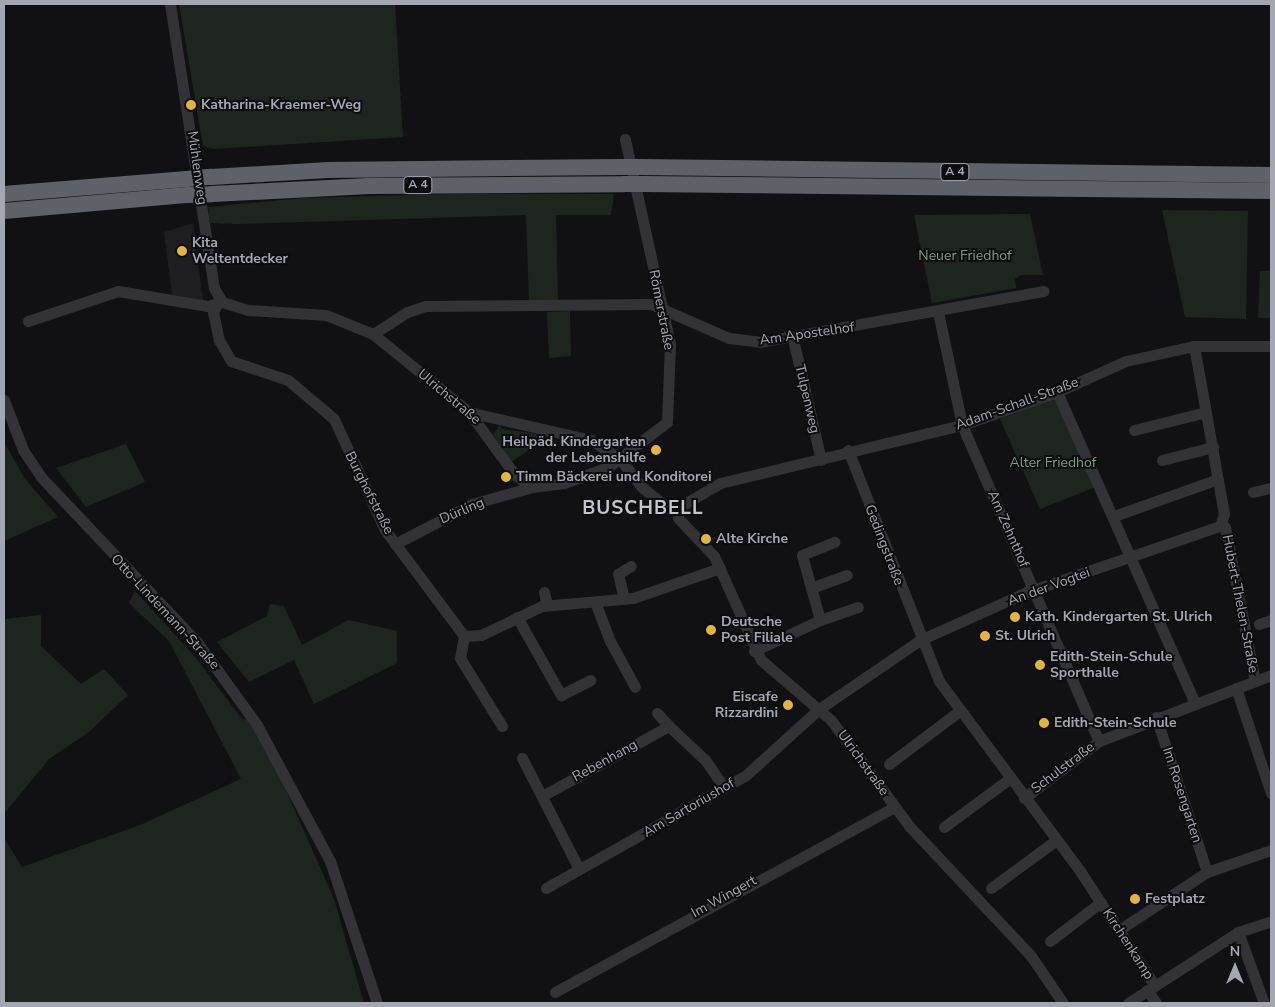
<!DOCTYPE html>
<html>
<head>
<meta charset="utf-8">
<style>
	body { margin:0 }
	#map { position:relative; width:1275px; height:1007px; overflow:hidden; background:#111113; font-family:"Nunito Sans",sans-serif }
	div>[style] { position:absolute }
	.built>* { inset:0; background:#1e1d20 }
	.green>* { inset:0; background:#1e251f }
	.minor>* { height:11px; margin:-5.5px; padding:0 5.5px; transform-origin:5.5px; border-radius:5.5px; background:#333337 }
	.highway>* { height:16px; margin:-8px; padding:0 8px; transform-origin:8px; border-radius:8px; background:#5f6168 }
	.highway-bridge>* { height:16px; margin:-8px; padding:0 8px; transform-origin:8px; border-radius:8px; background:#5f6168 }
	.dots>* { width:14px; height:14px; translate:-50% -50%; box-sizing:border-box; border:2px solid #0d0c0e; border-radius:50% }
	span { translate:-50% -50%; white-space:nowrap; text-align:center; line-height:1.15; -webkit-text-stroke:4px #0d0c0e; paint-order:stroke }
	.shield-label span { padding:1px 4px; background:#0d0c0e; border:1px solid; border-radius:4px; -webkit-text-stroke-width:0 }
	.shield-label { font-size:12px; color:#a4a7b2; font-weight:700 }
	.poi-label { font-size:14px; color:#a4a7b2; font-weight:700 }
	.left { translate:0 -50%; text-align:left }
	.right { translate:-100% -50%; text-align:right }
	.street-label { font-size:14px; color:#a4a7b2 }
	.park-label { font-size:14px; color:#7c9c81 }
	.district-label { font-size:19px; color:#c4c6cf; font-weight:700; letter-spacing:1px }
	.frame { position:absolute; inset:0; border:5px solid #a4a7b2; pointer-events:none }
	.north { position:absolute; left:1210px; top:942px; width:50px; height:50px; -webkit-text-stroke:4px #0d0c0e; paint-order:stroke; rotate:0deg; font-size:14px; font-weight:700; line-height:20px; text-align:center; color:#a4a7b2 }
	.north::after { content:''; display:block; margin:auto; width:18px; height:22px; background:#a4a7b2; clip-path:polygon(50% 0,100% 100%,50% 72%,0 100%) }
</style>
</head>
<body>
<div id="map">
	<div class="built">
		<i style="clip-path:polygon(193px 223px,203px 300px,172px 295px,164px 232px)"></i>
	</div>
	<div class="green">
		<i style="clip-path:polygon(179px 4px,395px 4px,403px 137px,214px 149px,203px 146px)"></i>
		<i style="clip-path:polygon(448px 194px,614px 194px,611px 215px,556px 215px,558px 301px,529px 302px,526px 215px,236px 224px,210px 223px,208px 207px,304px 198px)"></i>
		<i style="clip-path:polygon(1162px 210px,1248px 211px,1246px 319px,1185px 317px)"></i>
		<i style="clip-path:polygon(1030px 214px,1043px 275px,1021px 275px,1015px 279px,1016px 288px,932px 303px,914px 215px)"></i>
		<i style="clip-path:polygon(1260px 271px,1271px 271px,1271px 318px,1258px 318px)"></i>
		<i style="clip-path:polygon(570px 311px,571px 356px,549px 358px,547px 312px)"></i>
		<i style="clip-path:polygon(1057px 397px,1096px 487px,1040px 509px,1000px 419px)"></i>
		<i style="clip-path:polygon(500px 425px,502px 429px,551px 436px,554px 433px,551px 446px,531px 440px,528px 451px,511px 462px,493px 434px)"></i>
		<i style="clip-path:polygon(4px 442px,25px 479px,58px 517px,4px 541px)"></i>
		<i style="clip-path:polygon(126px 444px,145px 482px,86px 507px,56px 468px)"></i>
		<i style="clip-path:polygon(135px 591px,195px 657px,242px 719px,248px 720px,273px 761px,334px 899px,364px 1003px,4px 1003px,4px 838px,22px 867px,140px 825px,241px 779px,169px 641px,129px 603px)"></i>
		<i style="clip-path:polygon(270px 604px,284px 606px,302px 645px,349px 620px,397px 631px,397px 663px,314px 704px,294px 660px,249px 682px,217px 642px,267px 616px)"></i>
		<i style="clip-path:polygon(41px 615px,41px 646px,81px 684px,104px 669px,128px 695px,89px 732px,49px 759px,4px 814px,4px 619px)"></i>
	</div>
	<div class="minor">
		<i style="left:170px;top:4px;width:287px;rotate:81.2deg"></i>
		<i style="left:214px;top:288px;width:16px;rotate:60deg"></i>
		<i style="left:222px;top:302px;width:28px;rotate:17deg"></i>
		<i style="left:249px;top:310px;width:77px;rotate:3.7deg"></i>
		<i style="left:326px;top:315px;width:51px;rotate:22deg"></i>
		<i style="left:373px;top:334px;width:124px;rotate:39.1deg"></i>
		<i style="left:469px;top:412px;width:78px;rotate:53.9deg"></i>
		<i style="left:515px;top:475px;width:21px;rotate:35deg"></i>
		<i style="left:532px;top:487px;width:32px;rotate:-7deg"></i>
		<i style="left:564px;top:483px;width:47px;rotate:-20deg"></i>
		<i style="left:608px;top:467px;width:74px;rotate:-37.3deg"></i>
		<i style="left:667px;top:422px;width:78px;rotate:-87.8deg"></i>
		<i style="left:670px;top:344px;width:210px;rotate:-102.4deg"></i>
		<i style="left:216px;top:306px;width:7px;rotate:117deg"></i>
		<i style="left:213px;top:312px;width:29px;rotate:78deg"></i>
		<i style="left:219px;top:340px;width:24px;rotate:60deg"></i>
		<i style="left:231px;top:361px;width:60px;rotate:18.4deg"></i>
		<i style="left:288px;top:380px;width:60px;rotate:40.3deg"></i>
		<i style="left:334px;top:419px;width:122px;rotate:65.3deg"></i>
		<i style="left:385px;top:530px;width:132px;rotate:53.3deg"></i>
		<i style="left:464px;top:636px;width:17px;rotate:-3deg"></i>
		<i style="left:481px;top:635px;width:68px;rotate:-25.4deg"></i>
		<i style="left:542px;top:606px;width:91px;rotate:-5deg"></i>
		<i style="left:633px;top:598px;width:92px;rotate:-19deg"></i>
		<i style="left:938px;top:312px;width:116px;rotate:78deg"></i>
		<i style="left:962px;top:425px;width:344px;rotate:66.6deg"></i>
		<i style="left:28px;top:321px;width:95px;rotate:-18.4deg"></i>
		<i style="left:118px;top:291px;width:91px;rotate:9.5deg"></i>
		<i style="left:208px;top:306px;width:14px;rotate:-17deg"></i>
		<i style="left:373px;top:334px;width:40px;rotate:-32.9deg"></i>
		<i style="left:407px;top:312px;width:20px;rotate:-18deg"></i>
		<i style="left:426px;top:306px;width:225px;rotate:-0.5deg"></i>
		<i style="left:651px;top:304px;width:85px;rotate:23.6deg"></i>
		<i style="left:729px;top:338px;width:31px;rotate:7deg"></i>
		<i style="left:760px;top:342px;width:288px;rotate:-10.2deg"></i>
		<i style="left:793px;top:339px;width:124px;rotate:77deg"></i>
		<i style="left:1057px;top:392px;width:340px;rotate:66.1deg"></i>
		<i style="left:4px;top:400px;width:53px;rotate:69.2deg"></i>
		<i style="left:23px;top:450px;width:32px;rotate:56deg"></i>
		<i style="left:41px;top:477px;width:227px;rotate:46.6deg"></i>
		<i style="left:197px;top:642px;width:102px;rotate:54.1deg"></i>
		<i style="left:257px;top:725px;width:154px;rotate:61.8deg"></i>
		<i style="left:330px;top:861px;width:150px;rotate:71.7deg"></i>
		<i style="left:473px;top:413px;width:121px;rotate:12.9deg"></i>
		<i style="left:591px;top:440px;width:35px;rotate:33deg"></i>
		<i style="left:620px;top:459px;width:37px;rotate:52deg"></i>
		<i style="left:643px;top:488px;width:32px;rotate:39deg"></i>
		<i style="left:1134px;top:430px;width:74px;rotate:-14deg"></i>
		<i style="left:848px;top:450px;width:248px;rotate:68.5deg"></i>
		<i style="left:939px;top:681px;width:237px;rotate:53.4deg"></i>
		<i style="left:1080px;top:871px;width:137px;rotate:56.9deg"></i>
		<i style="left:1162px;top:460px;width:53px;rotate:-14.3deg"></i>
		<i style="left:1253px;top:492px;width:18px;rotate:-13deg"></i>
		<i style="left:681px;top:506px;width:45px;rotate:-30.5deg"></i>
		<i style="left:720px;top:483px;width:249px;rotate:-13.5deg"></i>
		<i style="left:962px;top:425px;width:101px;rotate:-19.2deg"></i>
		<i style="left:1057px;top:392px;width:76px;rotate:-24.2deg"></i>
		<i style="left:1126px;top:361px;width:70px;rotate:-12.4deg"></i>
		<i style="left:1194px;top:346px;width:77px"></i>
		<i style="left:1114px;top:516px;width:110px;rotate:-19.6deg"></i>
		<i style="left:678px;top:518px;width:52px;rotate:46.5deg"></i>
		<i style="left:714px;top:556px;width:114px;rotate:65.7deg"></i>
		<i style="left:761px;top:660px;width:92px;rotate:40.6deg"></i>
		<i style="left:831px;top:720px;width:133px;rotate:53.6deg"></i>
		<i style="left:910px;top:827px;width:177px;rotate:46.8deg"></i>
		<i style="left:1031px;top:956px;width:57px;rotate:55.8deg"></i>
		<i style="left:1225px;top:527px;width:157px;rotate:79deg"></i>
		<i style="left:395px;top:544px;width:87px;rotate:-27.5deg"></i>
		<i style="left:472px;top:504px;width:62px;rotate:-15.8deg"></i>
		<i style="left:811px;top:588px;width:38px;rotate:-20deg"></i>
		<i style="left:544px;top:592px;width:13px;rotate:77deg"></i>
		<i style="left:624px;top:599px;width:26px;rotate:-103deg"></i>
		<i style="left:618px;top:574px;width:15px;rotate:-32deg"></i>
		<i style="left:595px;top:602px;width:42px;rotate:69deg"></i>
		<i style="left:610px;top:641px;width:52px;rotate:61.5deg"></i>
		<i style="left:517px;top:617px;width:90px;rotate:60.6deg"></i>
		<i style="left:561px;top:695px;width:33px;rotate:-27deg"></i>
		<i style="left:820px;top:620px;width:40px;rotate:-18.9deg"></i>
		<i style="left:1259px;top:624px;width:13px;rotate:-18deg"></i>
		<i style="left:464px;top:636px;width:22px;rotate:100deg"></i>
		<i style="left:460px;top:658px;width:80px;rotate:58.3deg"></i>
		<i style="left:754px;top:651px;width:73px;rotate:-25.2deg"></i>
		<i style="left:820px;top:620px;width:67px;rotate:-105.5deg"></i>
		<i style="left:802px;top:555px;width:35px;rotate:-22deg"></i>
		<i style="left:1236px;top:688px;width:111px;rotate:71.6deg"></i>
		<i style="left:657px;top:713px;width:18px;rotate:47deg"></i>
		<i style="left:1156px;top:717px;width:163px;rotate:71.8deg"></i>
		<i style="left:522px;top:758px;width:125px;rotate:62.8deg"></i>
		<i style="left:889px;top:764px;width:86px;rotate:-37deg"></i>
		<i style="left:542px;top:796px;width:145px;rotate:-28.9deg"></i>
		<i style="left:669px;top:726px;width:51px;rotate:43.4deg"></i>
		<i style="left:706px;top:761px;width:32px;rotate:56deg"></i>
		<i style="left:1024px;top:798px;width:94px;rotate:-37.2deg"></i>
		<i style="left:1099px;top:741px;width:184px;rotate:-21deg"></i>
		<i style="left:944px;top:827px;width:81px;rotate:-36.4deg"></i>
		<i style="left:546px;top:888px;width:228px;rotate:-29.4deg"></i>
		<i style="left:745px;top:776px;width:100px;rotate:-42.2deg"></i>
		<i style="left:819px;top:709px;width:122px;rotate:-34.3deg"></i>
		<i style="left:920px;top:640px;width:117px;rotate:-24.2deg"></i>
		<i style="left:1027px;top:592px;width:204px;rotate:-18.9deg"></i>
		<i style="left:1220px;top:526px;width:13px;rotate:-72deg"></i>
		<i style="left:1224px;top:514px;width:171px;rotate:-100.1deg"></i>
		<i style="left:991px;top:888px;width:79px;rotate:-36.3deg"></i>
		<i style="left:1119px;top:930px;width:105px;rotate:-33.4deg"></i>
		<i style="left:1207px;top:872px;width:68px;rotate:-19deg"></i>
		<i style="left:1238px;top:932px;width:76px;rotate:69.9deg"></i>
		<i style="left:1050px;top:941px;width:64px;rotate:-37.4deg"></i>
		<i style="left:1147px;top:990px;width:16px;rotate:55deg"></i>
		<i style="left:555px;top:992px;width:386px;rotate:-28.6deg"></i>
		<i style="left:1128px;top:1003px;width:131px;rotate:-32.8deg"></i>
		<i style="left:1238px;top:932px;width:35px;rotate:-18deg"></i>
	</div>
	<div class="highway">
		<i style="left:639px;top:167px;width:632px;rotate:0.73deg"></i>
		<i style="left:211px;top:177px;width:117px;rotate:-3.4deg"></i>
		<i style="left:328px;top:170px;width:294px;rotate:-0.6deg"></i>
		<i style="left:642px;top:184px;width:629px;rotate:0.64deg"></i>
		<i style="left:4px;top:194px;width:183px;rotate:-4.7deg"></i>
		<i style="left:212px;top:194px;width:157px;rotate:-2.9deg"></i>
		<i style="left:369px;top:186px;width:255px;rotate:-0.4deg"></i>
		<i style="left:4px;top:211px;width:185px;rotate:-5deg"></i>
	</div>
	<div class="highway-bridge">
		<i style="left:622px;top:167px;width:17px"></i>
		<i style="left:186px;top:179px;width:25px;rotate:-5deg"></i>
		<i style="left:624px;top:184px;width:18px"></i>
		<i style="left:188px;top:195px;width:24px;rotate:-2deg"></i>
	</div>
	<div class="dots">
		<i style="left:191px;top:105px;background:#e2b63a"></i>
		<i style="left:182px;top:251px;background:#e2b63a"></i>
		<i style="left:656px;top:450px;background:#e2b63a"></i>
		<i style="left:506px;top:477px;background:#e2b63a"></i>
		<i style="left:706px;top:539px;background:#e2b63a"></i>
		<i style="left:1015px;top:617px;background:#e2b63a"></i>
		<i style="left:711px;top:630px;background:#e2b63a"></i>
		<i style="left:985px;top:636px;background:#e2b63a"></i>
		<i style="left:1040px;top:665px;background:#e2b63a"></i>
		<i style="left:788px;top:705px;background:#e2b63a"></i>
		<i style="left:1044px;top:723px;background:#e2b63a"></i>
		<i style="left:1135px;top:899px;background:#e2b63a"></i>
	</div>
	<div class="shield-label">
		<span style="left:955px;top:172px">A 4</span>
		<span style="left:418px;top:185px">A 4</span>
	</div>
	<div class="poi-label">
		<span class="left" style="left:201px;top:105px">Katharina-Kraemer-Weg</span>
		<span class="left" style="left:192px;top:251px">Kita<br>Weltentdecker</span>
		<span class="right" style="left:646px;top:450px">Heilpäd. Kindergarten<br>der Lebenshilfe</span>
		<span class="left" style="left:516px;top:477px">Timm Bäckerei und Konditorei</span>
		<span class="left" style="left:716px;top:539px">Alte Kirche</span>
		<span class="left" style="left:1025px;top:617px">Kath. Kindergarten St. Ulrich</span>
		<span class="left" style="left:721px;top:630px">Deutsche<br>Post Filiale</span>
		<span class="left" style="left:995px;top:636px">St. Ulrich</span>
		<span class="left" style="left:1050px;top:665px">Edith-Stein-Schule<br>Sporthalle</span>
		<span class="right" style="left:778px;top:705px">Eiscafe<br>Rizzardini</span>
		<span class="left" style="left:1054px;top:723px">Edith-Stein-Schule</span>
		<span class="left" style="left:1145px;top:899px">Festplatz</span>
	</div>
	<div class="street-label">
		<span style="left:197px;top:168px;rotate:82deg">Mühlenweg</span>
		<span style="left:661px;top:310px;rotate:79deg">Römerstraße</span>
		<span style="left:807px;top:334px;rotate:-8deg">Am Apostelhof</span>
		<span style="left:449px;top:397px;rotate:40deg">Ulrichstraße</span>
		<span style="left:807px;top:399px;rotate:77deg">Tulpenweg</span>
		<span style="left:1017px;top:404px;rotate:-20deg">Adam-Schall-Straße</span>
		<span style="left:369px;top:493px;rotate:63deg">Burghofstraße</span>
		<span style="left:462px;top:511px;rotate:-23deg">Dürling</span>
		<span style="left:1008px;top:529px;rotate:66deg">Am Zehnthof</span>
		<span style="left:884px;top:545px;rotate:69deg">Gedingstraße</span>
		<span style="left:1049px;top:587px;rotate:-20deg">An der Vogtei</span>
		<span style="left:1240px;top:604px;rotate:79deg">Hubert-Thelen-Straße</span>
		<span style="left:165px;top:612px;rotate:47deg">Otto-Lindemann-Straße</span>
		<span style="left:605px;top:761px;rotate:-29deg">Rebenhang</span>
		<span style="left:863px;top:763px;rotate:54deg">Ulrichstraße</span>
		<span style="left:1063px;top:768px;rotate:-37deg">Schulstraße</span>
		<span style="left:1182px;top:795px;rotate:72deg">Im Rosengarten</span>
		<span style="left:689px;top:808px;rotate:-30deg">Am Sartoriushof</span>
		<span style="left:724px;top:897px;rotate:-29deg">Im Wingert</span>
		<span style="left:1128px;top:944px;rotate:57deg">Kirchenkamp</span>
	</div>
	<div class="park-label">
		<span style="left:965px;top:256px">Neuer Friedhof</span>
		<span style="left:1053px;top:463px">Alter Friedhof</span>
	</div>
	<div class="district-label">
		<span style="left:643px;top:509px">BUSCHBELL</span>
	</div>
	<div class="frame"></div>
	<div class="north">N</div>
</div>
</body>
</html>
